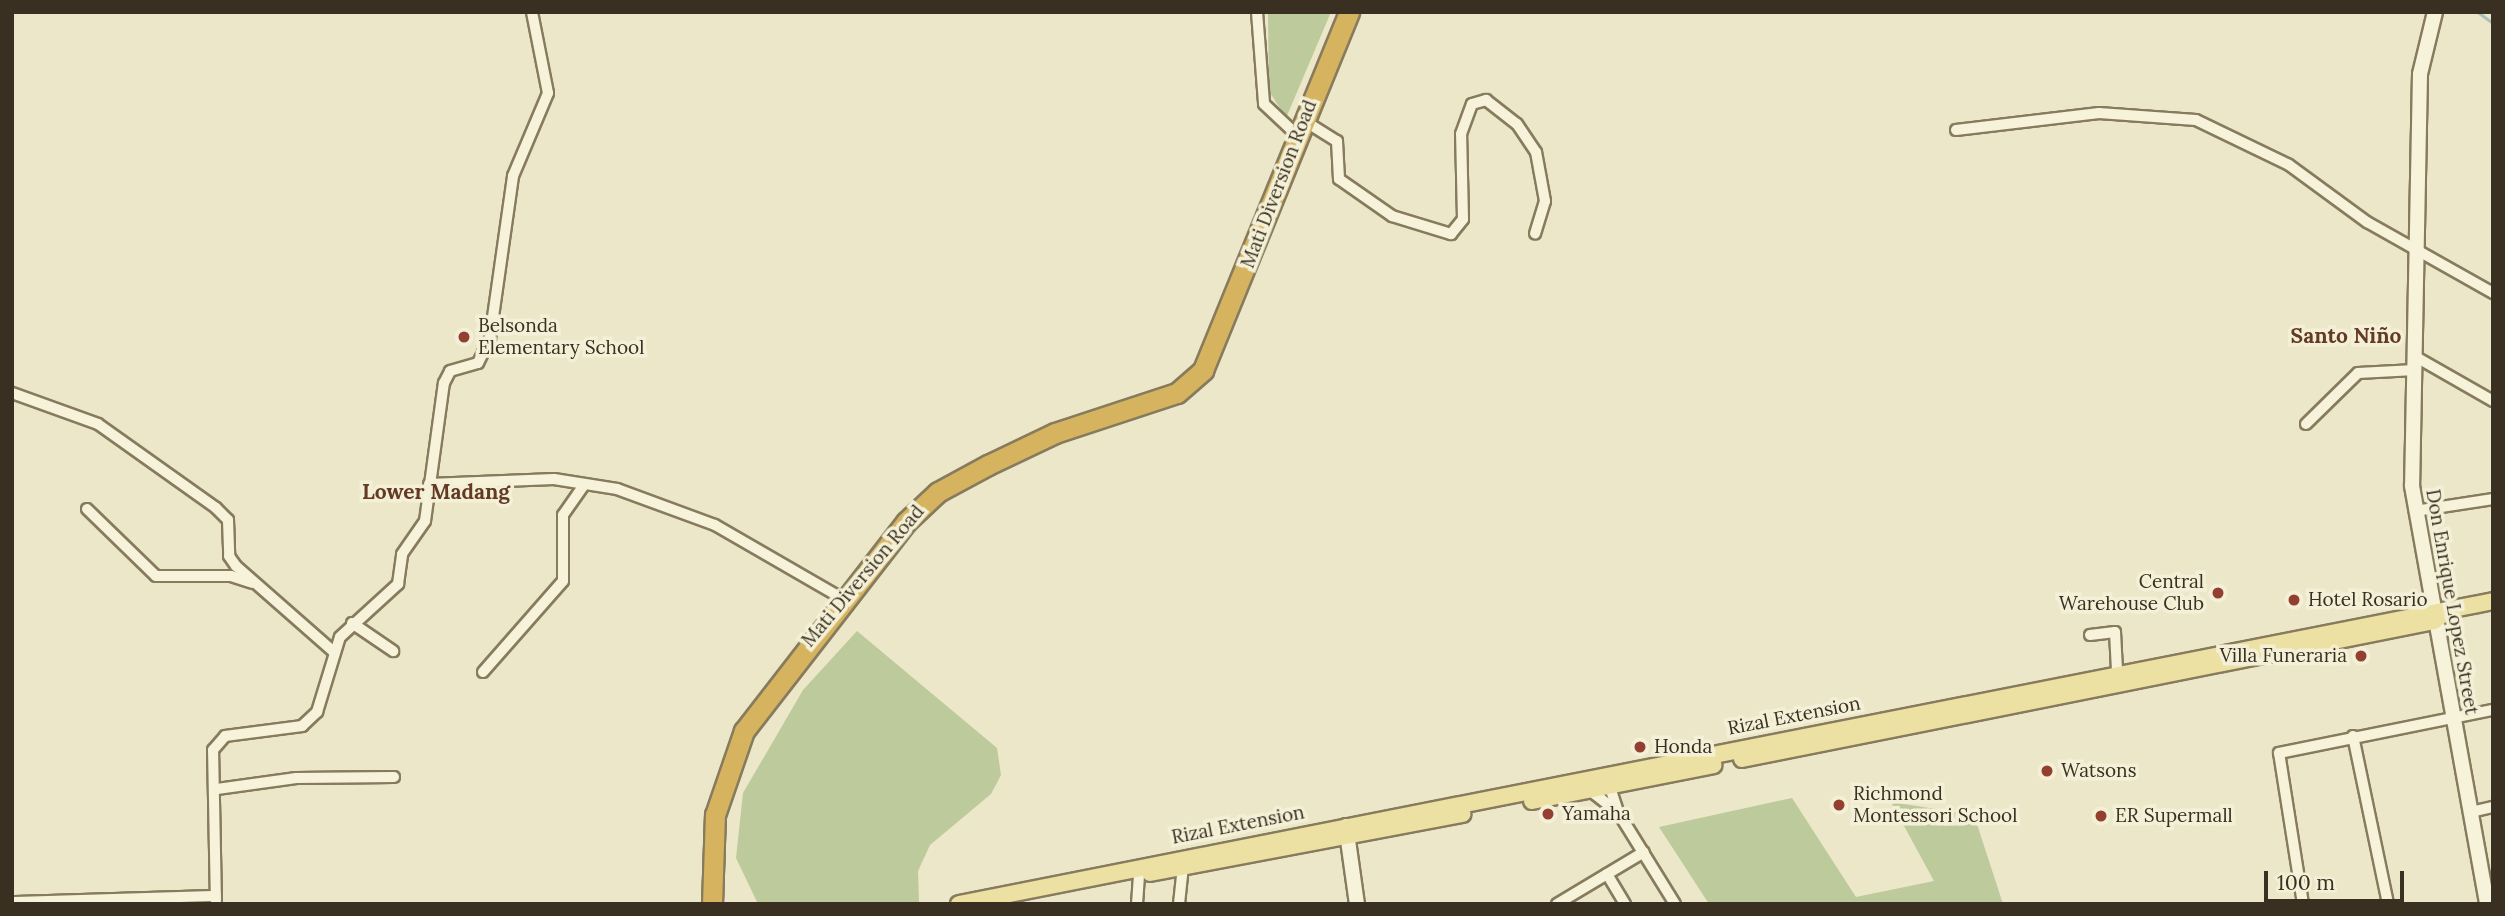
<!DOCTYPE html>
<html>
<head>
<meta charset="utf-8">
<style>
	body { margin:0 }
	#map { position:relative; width:2505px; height:916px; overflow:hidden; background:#ece7c8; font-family:Lora,serif }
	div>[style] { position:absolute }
	.green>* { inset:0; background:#bdca9c }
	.stream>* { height:2.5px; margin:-1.25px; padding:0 1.25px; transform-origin:1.25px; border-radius:1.25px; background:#a9c1bd }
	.roads { filter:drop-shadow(2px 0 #877b5e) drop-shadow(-2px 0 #877b5e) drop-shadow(0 2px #877b5e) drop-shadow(0 -2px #877b5e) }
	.street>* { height:10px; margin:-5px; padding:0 5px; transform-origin:5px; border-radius:5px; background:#f7f3db }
	.secondary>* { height:14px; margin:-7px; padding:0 7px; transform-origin:7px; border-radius:7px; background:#f7f3db }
	.primary>* { height:16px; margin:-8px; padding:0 8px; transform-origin:8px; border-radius:8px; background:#ece1a3 }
	.highway>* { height:19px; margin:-9.5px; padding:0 9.5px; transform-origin:9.5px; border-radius:9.5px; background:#d6b45f }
	.dots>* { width:19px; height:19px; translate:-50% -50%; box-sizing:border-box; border:4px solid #f4f0d7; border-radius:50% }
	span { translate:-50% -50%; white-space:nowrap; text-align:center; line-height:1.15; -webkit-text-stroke:7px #f4f0d7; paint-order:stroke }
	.street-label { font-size:19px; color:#393021 }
	.poi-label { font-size:19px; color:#393021 }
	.left { translate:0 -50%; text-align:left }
	.right { translate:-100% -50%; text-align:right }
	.neighbourhood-label { font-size:21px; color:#633a23; font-weight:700 }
	.frame { position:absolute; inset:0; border:14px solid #393021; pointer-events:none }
	.scale { position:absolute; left:2264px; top:871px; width:140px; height:32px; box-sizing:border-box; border:4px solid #393021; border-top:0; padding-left:9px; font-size:21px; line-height:24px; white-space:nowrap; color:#393021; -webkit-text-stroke:5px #f4f0d7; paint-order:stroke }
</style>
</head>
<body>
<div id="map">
	<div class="green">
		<i style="clip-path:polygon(1268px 12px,1331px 12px,1286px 118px,1269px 91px)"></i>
		<i style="clip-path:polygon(857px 631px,997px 748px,1001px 775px,991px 794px,930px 845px,918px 871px,919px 902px,758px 904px,736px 858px,743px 793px,803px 690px)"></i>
		<i style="clip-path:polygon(1792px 798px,1856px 897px,1934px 881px,1891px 802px,1974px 815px,2003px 904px,1709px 904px,1659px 827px)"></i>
	</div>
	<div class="stream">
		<i style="left:2478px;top:12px;width:19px;rotate:36deg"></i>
	</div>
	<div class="roads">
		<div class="street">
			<i style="left:1257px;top:12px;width:92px;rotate:85.6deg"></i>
			<i style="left:1264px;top:104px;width:45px;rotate:43.2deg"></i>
			<i style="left:1303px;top:120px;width:40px;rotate:32deg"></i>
			<i style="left:1337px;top:141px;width:38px;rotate:87deg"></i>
			<i style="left:1339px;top:179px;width:65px;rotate:34.9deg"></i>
			<i style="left:1392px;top:216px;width:62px;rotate:17deg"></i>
			<i style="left:1451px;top:234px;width:19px;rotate:-51deg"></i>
			<i style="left:1463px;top:219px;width:85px;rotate:-91.3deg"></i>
			<i style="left:1461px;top:134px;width:32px;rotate:-70deg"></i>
			<i style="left:1472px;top:104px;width:15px;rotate:-16deg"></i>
			<i style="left:1486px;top:100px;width:39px;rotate:38deg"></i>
			<i style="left:1517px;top:124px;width:34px;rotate:56deg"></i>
			<i style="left:1536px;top:152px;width:50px;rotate:79.6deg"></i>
			<i style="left:1545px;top:201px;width:34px;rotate:107deg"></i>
			<i style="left:1956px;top:130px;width:144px;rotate:-6.8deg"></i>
			<i style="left:2099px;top:113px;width:97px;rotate:4.1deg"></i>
			<i style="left:2196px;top:120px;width:103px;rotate:25.8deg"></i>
			<i style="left:2289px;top:165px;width:97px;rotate:36.2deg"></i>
			<i style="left:2367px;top:222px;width:145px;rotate:29.4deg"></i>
			<i style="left:2416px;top:357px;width:89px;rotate:29.7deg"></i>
			<i style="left:12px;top:393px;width:91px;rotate:19.8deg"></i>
			<i style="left:98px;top:424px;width:145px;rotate:35.4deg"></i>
			<i style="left:216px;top:508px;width:17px;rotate:45deg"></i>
			<i style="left:228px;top:520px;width:36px;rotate:88deg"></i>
			<i style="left:229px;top:556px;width:12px;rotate:55deg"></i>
			<i style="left:236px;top:566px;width:130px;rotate:41.3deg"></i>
			<i style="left:2306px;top:424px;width:73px;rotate:-44.4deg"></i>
			<i style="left:2358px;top:373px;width:57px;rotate:-3deg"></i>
			<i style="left:429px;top:484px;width:125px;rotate:-2.3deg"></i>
			<i style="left:554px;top:479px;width:64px;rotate:9deg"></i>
			<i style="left:617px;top:489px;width:104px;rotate:20.2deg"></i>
			<i style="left:715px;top:525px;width:148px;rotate:30deg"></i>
			<i style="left:87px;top:509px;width:96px;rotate:44.2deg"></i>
			<i style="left:156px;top:576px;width:75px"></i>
			<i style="left:231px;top:576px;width:22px;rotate:18deg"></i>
			<i style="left:2415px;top:511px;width:79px;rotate:-8.7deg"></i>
			<i style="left:352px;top:623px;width:50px;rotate:34.3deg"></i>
			<i style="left:2090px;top:635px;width:25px;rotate:-7deg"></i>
			<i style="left:2115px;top:632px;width:39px;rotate:87deg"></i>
			<i style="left:483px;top:672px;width:121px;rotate:-48.7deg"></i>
			<i style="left:563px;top:581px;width:66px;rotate:-90deg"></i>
			<i style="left:563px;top:515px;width:37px;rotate:-55deg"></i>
			<i style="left:2353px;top:736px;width:172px;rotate:78.2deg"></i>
			<i style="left:1608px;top:781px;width:33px;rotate:72deg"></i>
			<i style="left:1618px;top:812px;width:108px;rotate:58.2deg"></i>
			<i style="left:1587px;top:788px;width:39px;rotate:38deg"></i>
			<i style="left:217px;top:789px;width:80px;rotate:-7.9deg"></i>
			<i style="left:296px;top:778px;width:98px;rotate:-0.6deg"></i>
			<i style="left:2471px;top:812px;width:23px;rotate:-13deg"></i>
			<i style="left:1607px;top:874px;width:35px;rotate:59deg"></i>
			<i style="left:12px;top:902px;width:204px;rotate:-1.7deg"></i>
			<i style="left:216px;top:904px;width:154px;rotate:-91.1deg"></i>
			<i style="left:213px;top:750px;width:18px;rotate:-49deg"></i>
			<i style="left:225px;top:736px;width:78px;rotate:-7.4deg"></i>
			<i style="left:302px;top:726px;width:21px;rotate:-43deg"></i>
			<i style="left:317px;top:712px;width:78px;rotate:-73deg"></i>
			<i style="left:340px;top:637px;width:79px;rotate:-42.4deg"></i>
			<i style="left:398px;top:584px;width:30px;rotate:-82deg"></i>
			<i style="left:402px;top:554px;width:40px;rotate:-55.1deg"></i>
			<i style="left:425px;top:521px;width:139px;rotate:-82.2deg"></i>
			<i style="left:444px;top:383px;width:13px;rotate:-63deg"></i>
			<i style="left:450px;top:371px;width:29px;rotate:-16deg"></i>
			<i style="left:478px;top:363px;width:28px;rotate:-64deg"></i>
			<i style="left:490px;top:338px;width:164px;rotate:-81.9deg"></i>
			<i style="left:513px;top:176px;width:90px;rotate:-67.1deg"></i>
			<i style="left:548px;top:93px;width:83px;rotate:-101.2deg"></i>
			<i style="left:1137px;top:904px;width:30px;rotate:-86deg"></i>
			<i style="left:1179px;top:904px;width:36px;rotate:-84deg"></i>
			<i style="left:1557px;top:904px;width:101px;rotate:-30.9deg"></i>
			<i style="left:2303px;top:904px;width:153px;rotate:-99deg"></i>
			<i style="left:2279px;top:753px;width:218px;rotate:-11.4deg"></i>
		</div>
		<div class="secondary">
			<i style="left:2435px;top:12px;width:64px;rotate:103.6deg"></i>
			<i style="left:2420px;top:74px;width:412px;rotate:91.1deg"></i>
			<i style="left:2412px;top:486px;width:425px;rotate:79.8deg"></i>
			<i style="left:1346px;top:826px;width:79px;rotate:82deg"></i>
		</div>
		<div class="primary">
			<i style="left:1742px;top:759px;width:706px;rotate:-11.28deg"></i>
			<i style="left:2434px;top:621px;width:16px;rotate:-38deg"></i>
			<i style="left:1532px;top:801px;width:185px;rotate:-11.2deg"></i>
			<i style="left:1150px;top:873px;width:318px;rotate:-10.7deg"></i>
			<i style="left:959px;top:904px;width:1564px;rotate:-11.17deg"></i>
		</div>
		<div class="highway">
			<i style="left:712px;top:904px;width:89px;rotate:-88.1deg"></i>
			<i style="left:715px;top:815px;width:89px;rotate:-71deg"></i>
			<i style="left:744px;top:731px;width:264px;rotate:-52.2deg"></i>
			<i style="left:906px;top:522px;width:44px;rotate:-43.2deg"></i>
			<i style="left:938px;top:492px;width:57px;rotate:-28.4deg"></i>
			<i style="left:988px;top:465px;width:74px;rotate:-25.5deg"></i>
			<i style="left:1055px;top:433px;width:128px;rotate:-18.2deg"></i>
			<i style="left:1177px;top:393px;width:35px;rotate:-41deg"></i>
			<i style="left:1203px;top:370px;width:387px;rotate:-67.8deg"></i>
		</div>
	</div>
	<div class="dots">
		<i style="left:464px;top:337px;background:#934031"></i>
		<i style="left:2218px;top:593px;background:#934031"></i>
		<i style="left:2294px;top:600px;background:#934031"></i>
		<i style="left:2361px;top:656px;background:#934031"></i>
		<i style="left:1640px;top:747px;background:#934031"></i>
		<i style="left:2047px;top:771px;background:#934031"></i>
		<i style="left:1839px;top:805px;background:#934031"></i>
		<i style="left:1548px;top:814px;background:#934031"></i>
		<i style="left:2101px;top:816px;background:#934031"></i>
	</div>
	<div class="street-label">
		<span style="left:1279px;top:184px;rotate:-69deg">Mati Diversion Road</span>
		<span style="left:863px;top:576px;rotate:-50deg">Mati Diversion Road</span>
		<span style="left:2452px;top:602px;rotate:80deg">Don Enrique Lopez Street</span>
		<span style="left:1794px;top:716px;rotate:-11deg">Rizal Extension</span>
		<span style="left:1238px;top:825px;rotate:-11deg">Rizal Extension</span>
	</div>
	<div class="poi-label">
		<span class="left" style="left:478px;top:337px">Belsonda<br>Elementary School</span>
		<span class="right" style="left:2204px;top:593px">Central<br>Warehouse Club</span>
		<span class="left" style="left:2308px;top:600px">Hotel Rosario</span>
		<span class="right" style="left:2347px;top:656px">Villa Funeraria</span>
		<span class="left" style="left:1654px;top:747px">Honda</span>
		<span class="left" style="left:2061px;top:771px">Watsons</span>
		<span class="left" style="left:1853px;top:805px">Richmond<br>Montessori School</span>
		<span class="left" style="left:1562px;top:814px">Yamaha</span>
		<span class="left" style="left:2115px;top:816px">ER Supermall</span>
	</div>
	<div class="neighbourhood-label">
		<span style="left:2346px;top:336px">Santo Niño</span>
		<span style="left:436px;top:492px">Lower Madang</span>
	</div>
	<div class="frame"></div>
	<div class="scale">100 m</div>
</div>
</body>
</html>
